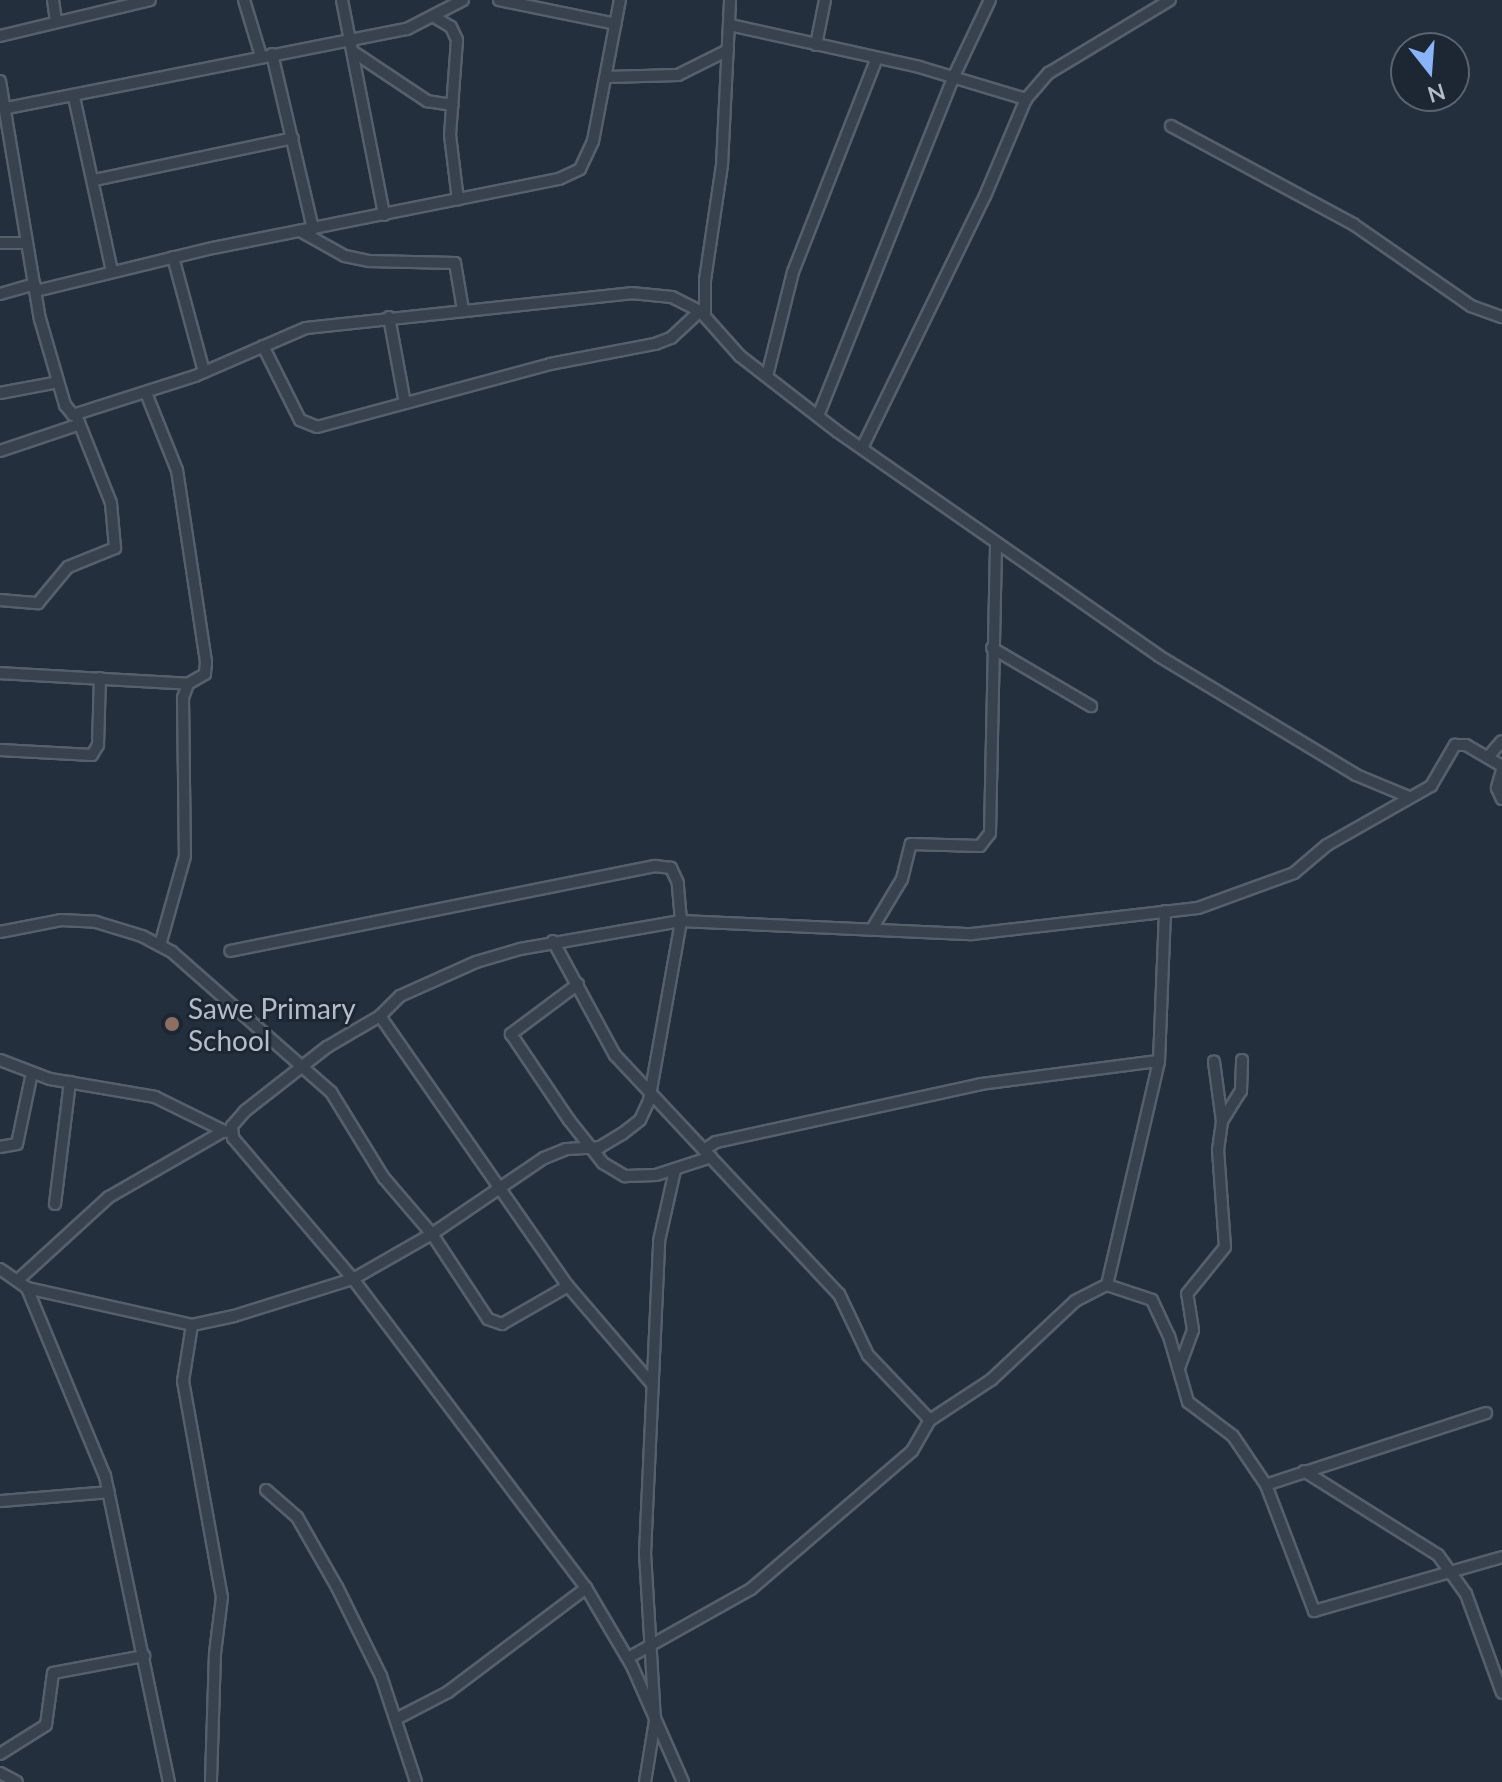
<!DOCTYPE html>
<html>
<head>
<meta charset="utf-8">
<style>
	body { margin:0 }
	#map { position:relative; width:1502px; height:1782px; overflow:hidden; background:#242f3e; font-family:Lato,sans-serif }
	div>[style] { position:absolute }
	.roads { filter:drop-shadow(2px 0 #565f6c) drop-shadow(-2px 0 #565f6c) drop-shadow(0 2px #565f6c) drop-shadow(0 -2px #565f6c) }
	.minor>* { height:10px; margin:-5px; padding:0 5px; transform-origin:5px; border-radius:5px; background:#38414e }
	.dots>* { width:22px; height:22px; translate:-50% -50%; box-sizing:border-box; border:4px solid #1d2633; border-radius:50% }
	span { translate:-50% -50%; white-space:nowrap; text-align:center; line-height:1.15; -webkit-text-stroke:6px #1d2633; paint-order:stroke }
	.poi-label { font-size:28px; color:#b4bcc9 }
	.left { translate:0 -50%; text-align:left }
	.north { position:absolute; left:1390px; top:32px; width:80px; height:80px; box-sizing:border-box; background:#1d2633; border:2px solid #59626f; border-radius:50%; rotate:163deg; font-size:22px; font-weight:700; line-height:32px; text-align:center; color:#b4bcc9 }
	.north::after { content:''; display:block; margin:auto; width:28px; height:36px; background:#8ab4f8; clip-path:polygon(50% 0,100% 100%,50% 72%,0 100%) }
</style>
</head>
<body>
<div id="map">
	<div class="roads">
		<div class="minor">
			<i style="left:53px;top:0;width:21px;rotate:82deg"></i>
			<i style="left:244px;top:0;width:59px;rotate:73.1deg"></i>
			<i style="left:342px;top:0;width:219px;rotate:78.9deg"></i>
			<i style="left:499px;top:0;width:119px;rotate:11.6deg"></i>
			<i style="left:436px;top:18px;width:17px;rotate:31deg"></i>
			<i style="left:451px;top:27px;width:14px;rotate:65deg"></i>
			<i style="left:457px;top:40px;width:95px;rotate:94.2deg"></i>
			<i style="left:450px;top:135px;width:65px;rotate:83deg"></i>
			<i style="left:730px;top:25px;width:194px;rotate:12.5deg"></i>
			<i style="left:919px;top:67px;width:112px;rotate:16.7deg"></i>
			<i style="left:0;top:36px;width:154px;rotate:-13.5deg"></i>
			<i style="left:816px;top:45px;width:46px;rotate:-78.7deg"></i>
			<i style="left:355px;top:53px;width:87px;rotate:33.7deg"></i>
			<i style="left:427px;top:101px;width:26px;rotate:9deg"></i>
			<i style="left:272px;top:54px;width:180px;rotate:76.8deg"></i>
			<i style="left:607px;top:77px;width:71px;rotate:-1.6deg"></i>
			<i style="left:678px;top:75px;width:56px;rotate:-26.6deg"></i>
			<i style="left:0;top:81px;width:241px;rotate:80.5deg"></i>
			<i style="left:40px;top:319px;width:90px;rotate:73.8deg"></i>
			<i style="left:65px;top:405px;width:13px;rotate:51deg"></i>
			<i style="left:73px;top:415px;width:128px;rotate:-17.7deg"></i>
			<i style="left:195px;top:376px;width:121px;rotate:-23.4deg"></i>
			<i style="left:306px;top:328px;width:327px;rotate:-6.1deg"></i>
			<i style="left:631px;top:293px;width:41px;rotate:5.6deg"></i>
			<i style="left:672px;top:297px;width:31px;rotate:27deg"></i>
			<i style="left:700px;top:311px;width:60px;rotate:48.4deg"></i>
			<i style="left:740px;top:356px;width:124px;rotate:37.8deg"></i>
			<i style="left:838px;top:432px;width:391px;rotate:34.9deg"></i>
			<i style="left:1159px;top:656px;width:230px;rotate:31.1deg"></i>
			<i style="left:1356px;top:775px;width:57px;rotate:22.5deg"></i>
			<i style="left:74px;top:97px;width:179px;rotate:77.7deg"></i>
			<i style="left:7px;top:108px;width:408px;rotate:-11.2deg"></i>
			<i style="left:407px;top:29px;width:63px;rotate:-27.4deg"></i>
			<i style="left:1171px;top:126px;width:207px;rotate:28.3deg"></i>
			<i style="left:1353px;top:224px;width:144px;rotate:34.8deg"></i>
			<i style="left:1471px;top:306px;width:33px;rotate:20deg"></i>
			<i style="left:94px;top:180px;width:203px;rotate:-11.9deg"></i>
			<i style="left:300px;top:231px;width:51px;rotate:29.1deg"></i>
			<i style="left:345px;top:256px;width:25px;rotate:12deg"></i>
			<i style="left:369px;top:261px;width:86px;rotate:1.3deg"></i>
			<i style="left:455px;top:263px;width:48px;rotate:80.3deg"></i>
			<i style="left:0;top:243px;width:26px"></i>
			<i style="left:173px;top:257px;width:119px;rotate:74.9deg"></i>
			<i style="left:36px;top:291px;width:182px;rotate:-13.7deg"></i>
			<i style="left:213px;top:248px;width:353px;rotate:-11.3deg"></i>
			<i style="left:559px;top:179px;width:23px;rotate:-25deg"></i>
			<i style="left:580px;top:169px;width:31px;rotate:-65deg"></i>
			<i style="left:593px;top:141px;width:144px;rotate:-79.2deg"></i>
			<i style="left:0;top:294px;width:36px;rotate:-16deg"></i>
			<i style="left:705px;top:316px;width:36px;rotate:-90deg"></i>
			<i style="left:705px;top:280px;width:116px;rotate:-81.6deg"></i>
			<i style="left:722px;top:165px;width:165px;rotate:-87.2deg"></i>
			<i style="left:389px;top:317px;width:87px;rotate:79.5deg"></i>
			<i style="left:263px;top:346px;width:83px;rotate:63.4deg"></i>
			<i style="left:300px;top:420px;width:18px;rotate:22deg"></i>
			<i style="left:317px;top:427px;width:241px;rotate:-15.1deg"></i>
			<i style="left:550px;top:364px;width:107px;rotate:-10.8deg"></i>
			<i style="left:655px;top:344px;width:17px;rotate:-21deg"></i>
			<i style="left:671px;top:338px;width:40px;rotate:-43deg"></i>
			<i style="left:767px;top:376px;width:107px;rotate:-76deg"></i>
			<i style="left:793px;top:272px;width:230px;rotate:-68.6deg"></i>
			<i style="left:0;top:393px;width:59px;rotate:-10.7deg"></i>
			<i style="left:146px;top:393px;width:83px;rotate:68.1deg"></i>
			<i style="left:177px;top:470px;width:194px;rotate:81.4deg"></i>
			<i style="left:206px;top:662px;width:12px;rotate:95deg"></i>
			<i style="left:205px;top:674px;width:20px;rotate:150deg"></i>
			<i style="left:188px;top:684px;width:15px;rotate:110deg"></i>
			<i style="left:183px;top:698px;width:158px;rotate:89.3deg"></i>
			<i style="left:185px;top:856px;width:92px;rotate:105.7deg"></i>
			<i style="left:818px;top:416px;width:366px;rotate:-68.2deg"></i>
			<i style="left:954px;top:76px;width:84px;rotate:-64.7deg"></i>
			<i style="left:862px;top:448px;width:280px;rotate:-64deg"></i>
			<i style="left:985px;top:196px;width:105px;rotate:-67.1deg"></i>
			<i style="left:1026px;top:99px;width:35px;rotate:-49deg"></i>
			<i style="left:1049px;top:73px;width:141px;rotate:-31.1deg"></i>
			<i style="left:0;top:451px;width:84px;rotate:-18.6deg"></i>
			<i style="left:0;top:600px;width:38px;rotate:5deg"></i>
			<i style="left:38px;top:603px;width:47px;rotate:-50.2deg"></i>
			<i style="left:68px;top:567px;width:51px;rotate:-22deg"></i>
			<i style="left:115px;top:548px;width:45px;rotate:-95.1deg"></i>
			<i style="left:111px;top:503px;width:95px;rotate:-111.7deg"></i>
			<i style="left:992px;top:648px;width:115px;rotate:30.4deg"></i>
			<i style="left:0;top:673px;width:188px;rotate:3.3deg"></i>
			<i style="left:0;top:750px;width:92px;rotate:3.1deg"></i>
			<i style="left:92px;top:755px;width:12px;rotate:-59deg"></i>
			<i style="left:98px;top:745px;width:67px;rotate:-88.3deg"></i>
			<i style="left:1488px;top:757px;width:21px;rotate:-49deg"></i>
			<i style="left:1502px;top:770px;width:19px;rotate:106deg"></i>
			<i style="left:1497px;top:788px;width:12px;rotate:66deg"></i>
			<i style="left:872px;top:929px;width:58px;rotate:-59deg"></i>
			<i style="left:902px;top:879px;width:36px;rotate:-76deg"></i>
			<i style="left:911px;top:844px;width:69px;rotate:1.7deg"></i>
			<i style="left:980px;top:846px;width:16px;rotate:-52deg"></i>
			<i style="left:990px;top:833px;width:289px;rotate:-88.8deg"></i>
			<i style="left:0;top:932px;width:62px;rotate:-11.1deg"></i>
			<i style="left:61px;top:920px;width:35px;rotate:3deg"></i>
			<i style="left:96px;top:922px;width:48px;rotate:16.9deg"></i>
			<i style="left:142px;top:936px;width:34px;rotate:28deg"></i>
			<i style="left:172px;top:952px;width:212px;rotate:41.4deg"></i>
			<i style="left:331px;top:1092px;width:101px;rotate:58.4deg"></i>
			<i style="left:384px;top:1178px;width:74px;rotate:49.4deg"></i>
			<i style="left:432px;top:1234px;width:102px;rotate:56.6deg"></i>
			<i style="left:488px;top:1319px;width:15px;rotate:20deg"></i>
			<i style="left:502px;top:1324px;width:76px;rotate:-29.9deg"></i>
			<i style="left:553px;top:941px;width:130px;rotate:61.5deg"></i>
			<i style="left:615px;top:1055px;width:328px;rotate:46.9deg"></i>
			<i style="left:839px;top:1294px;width:68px;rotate:64.6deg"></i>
			<i style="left:868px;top:1355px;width:90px;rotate:46.4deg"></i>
			<i style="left:578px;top:984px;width:84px;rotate:143.3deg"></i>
			<i style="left:511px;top:1034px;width:104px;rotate:56deg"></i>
			<i style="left:569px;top:1120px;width:55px;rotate:51.7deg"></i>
			<i style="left:603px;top:1163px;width:26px;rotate:31deg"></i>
			<i style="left:625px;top:1176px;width:31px;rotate:-2deg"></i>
			<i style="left:656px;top:1175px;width:58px;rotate:-18.1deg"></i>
			<i style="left:380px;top:1016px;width:329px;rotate:55.2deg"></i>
			<i style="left:568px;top:1286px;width:130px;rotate:49.4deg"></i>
			<i style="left:0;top:1060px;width:53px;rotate:20.8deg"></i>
			<i style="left:50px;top:1079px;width:107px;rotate:9.7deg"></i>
			<i style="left:155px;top:1097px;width:79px;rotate:26.2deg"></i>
			<i style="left:1222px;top:1121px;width:36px;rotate:-58deg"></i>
			<i style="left:1241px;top:1091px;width:31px;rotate:-88deg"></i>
			<i style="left:0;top:1147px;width:17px;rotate:-10deg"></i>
			<i style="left:17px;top:1144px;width:73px;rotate:-78.1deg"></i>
			<i style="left:704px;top:1150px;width:14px;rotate:-34deg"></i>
			<i style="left:716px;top:1142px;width:271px;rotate:-12.3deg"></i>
			<i style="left:981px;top:1084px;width:179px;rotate:-7.4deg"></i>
			<i style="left:55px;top:1204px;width:123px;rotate:-83deg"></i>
			<i style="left:0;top:1269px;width:33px;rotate:35deg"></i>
			<i style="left:27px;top:1288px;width:204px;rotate:67.5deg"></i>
			<i style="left:105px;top:1476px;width:313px;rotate:78.2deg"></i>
			<i style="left:18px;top:1280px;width:123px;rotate:-42.4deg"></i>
			<i style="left:109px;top:1197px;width:133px;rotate:-29.9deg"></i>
			<i style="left:1107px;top:1285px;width:230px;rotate:-76.9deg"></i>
			<i style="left:1159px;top:1061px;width:150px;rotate:-87.7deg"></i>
			<i style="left:27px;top:1288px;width:169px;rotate:12.6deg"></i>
			<i style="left:192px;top:1325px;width:43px;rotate:-12.1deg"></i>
			<i style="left:234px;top:1316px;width:125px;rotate:-17.3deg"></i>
			<i style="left:353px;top:1279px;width:91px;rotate:-29.7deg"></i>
			<i style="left:432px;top:1234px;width:135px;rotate:-34.2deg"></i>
			<i style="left:544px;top:1158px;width:24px;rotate:-22deg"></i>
			<i style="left:566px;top:1149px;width:34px;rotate:-3deg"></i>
			<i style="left:600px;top:1147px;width:26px;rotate:-31deg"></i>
			<i style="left:622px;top:1134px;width:23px;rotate:-38deg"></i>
			<i style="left:640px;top:1120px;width:21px;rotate:-65deg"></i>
			<i style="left:649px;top:1101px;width:183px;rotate:-79.9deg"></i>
			<i style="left:681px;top:921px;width:38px;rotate:-95deg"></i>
			<i style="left:678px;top:883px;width:17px;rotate:-115deg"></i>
			<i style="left:671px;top:868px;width:16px;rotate:-173deg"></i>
			<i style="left:655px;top:866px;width:433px;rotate:168.7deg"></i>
			<i style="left:192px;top:1325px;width:57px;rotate:99.1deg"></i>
			<i style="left:183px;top:1381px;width:219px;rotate:79.8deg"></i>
			<i style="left:222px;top:1597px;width:56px;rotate:97.1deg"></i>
			<i style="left:215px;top:1653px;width:129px;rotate:91.8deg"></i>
			<i style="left:1179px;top:1368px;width:40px;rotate:-69.8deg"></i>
			<i style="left:1193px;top:1330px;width:36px;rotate:-99deg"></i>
			<i style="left:1187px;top:1294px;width:60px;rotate:-51deg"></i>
			<i style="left:1225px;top:1247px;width:97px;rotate:-94.1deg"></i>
			<i style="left:1218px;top:1150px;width:29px;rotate:-82deg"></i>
			<i style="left:1222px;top:1121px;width:60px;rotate:-97.7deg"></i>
			<i style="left:1486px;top:1413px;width:231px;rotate:161.9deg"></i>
			<i style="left:1266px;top:1485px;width:135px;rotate:69.1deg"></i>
			<i style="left:1314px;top:1611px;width:196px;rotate:-16deg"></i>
			<i style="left:1304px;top:1471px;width:158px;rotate:32.1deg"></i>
			<i style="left:1438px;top:1555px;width:48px;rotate:54.3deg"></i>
			<i style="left:1466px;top:1594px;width:105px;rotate:70deg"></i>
			<i style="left:266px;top:1490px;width:41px;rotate:41.1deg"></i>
			<i style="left:297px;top:1517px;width:81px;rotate:60.3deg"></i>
			<i style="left:337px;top:1587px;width:99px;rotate:63.7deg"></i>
			<i style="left:381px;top:1676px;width:112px;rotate:71.7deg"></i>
			<i style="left:0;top:1501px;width:109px;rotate:-4.7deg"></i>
			<i style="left:628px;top:1658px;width:141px;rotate:-29.3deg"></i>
			<i style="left:751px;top:1589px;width:212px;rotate:-40.6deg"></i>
			<i style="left:912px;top:1451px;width:36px;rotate:-60deg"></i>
			<i style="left:930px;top:1420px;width:73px;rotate:-33.3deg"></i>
			<i style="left:991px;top:1380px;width:115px;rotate:-43.2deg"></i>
			<i style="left:1075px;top:1301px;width:36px;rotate:-27deg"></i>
			<i style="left:1107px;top:1285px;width:47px;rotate:18.4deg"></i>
			<i style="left:1152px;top:1300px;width:40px;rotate:65deg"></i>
			<i style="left:1169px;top:1336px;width:69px;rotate:73.9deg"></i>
			<i style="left:1188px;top:1402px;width:56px;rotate:37.1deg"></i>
			<i style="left:1233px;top:1436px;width:59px;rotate:56deg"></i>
			<i style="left:396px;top:1719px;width:59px;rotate:-27.4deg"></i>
			<i style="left:448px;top:1692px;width:173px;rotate:-37deg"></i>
			<i style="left:0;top:1754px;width:54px;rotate:-32.2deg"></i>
			<i style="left:46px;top:1725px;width:52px;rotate:-82.3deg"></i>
			<i style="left:53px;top:1673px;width:93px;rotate:-10.6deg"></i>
			<i style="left:0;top:1773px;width:19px;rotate:28deg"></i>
			<i style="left:645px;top:1782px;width:62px;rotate:-80.7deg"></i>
			<i style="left:655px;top:1721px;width:167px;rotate:-93.4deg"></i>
			<i style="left:645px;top:1554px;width:313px;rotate:-87.4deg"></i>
			<i style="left:659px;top:1241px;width:73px;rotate:-77.3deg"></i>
			<i style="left:683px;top:1782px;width:127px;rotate:-113.7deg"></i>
			<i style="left:632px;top:1666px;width:91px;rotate:-120.5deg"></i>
			<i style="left:586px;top:1588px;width:387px;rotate:-127deg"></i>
			<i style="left:353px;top:1279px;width:185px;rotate:-130.4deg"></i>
			<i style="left:233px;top:1138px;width:12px;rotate:-95deg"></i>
			<i style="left:232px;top:1126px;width:20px;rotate:-49deg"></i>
			<i style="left:245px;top:1111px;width:104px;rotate:-38deg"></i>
			<i style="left:327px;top:1047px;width:61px;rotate:-30.3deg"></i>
			<i style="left:380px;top:1016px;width:28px;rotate:-45deg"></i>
			<i style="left:400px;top:996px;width:83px;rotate:-24.1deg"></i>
			<i style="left:476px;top:962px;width:46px;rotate:-16.5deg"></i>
			<i style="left:520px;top:949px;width:163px;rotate:-9.9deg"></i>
			<i style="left:681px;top:921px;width:291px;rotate:2.6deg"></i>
			<i style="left:972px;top:934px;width:227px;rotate:-6.6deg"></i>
			<i style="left:1198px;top:908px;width:102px;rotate:-20deg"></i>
			<i style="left:1294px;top:873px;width:43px;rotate:-40.3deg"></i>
			<i style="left:1327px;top:845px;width:120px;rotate:-29.6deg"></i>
			<i style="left:1431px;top:786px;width:48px;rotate:-59.7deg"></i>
			<i style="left:1455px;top:745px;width:11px"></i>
			<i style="left:1466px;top:745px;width:42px;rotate:30.3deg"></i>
		</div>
	</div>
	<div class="dots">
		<i style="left:172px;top:1024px;background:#8d6e63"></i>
	</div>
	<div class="poi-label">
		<span class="left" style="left:188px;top:1024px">Sawe Primary<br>School</span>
	</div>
	<div class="north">N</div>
</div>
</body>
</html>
